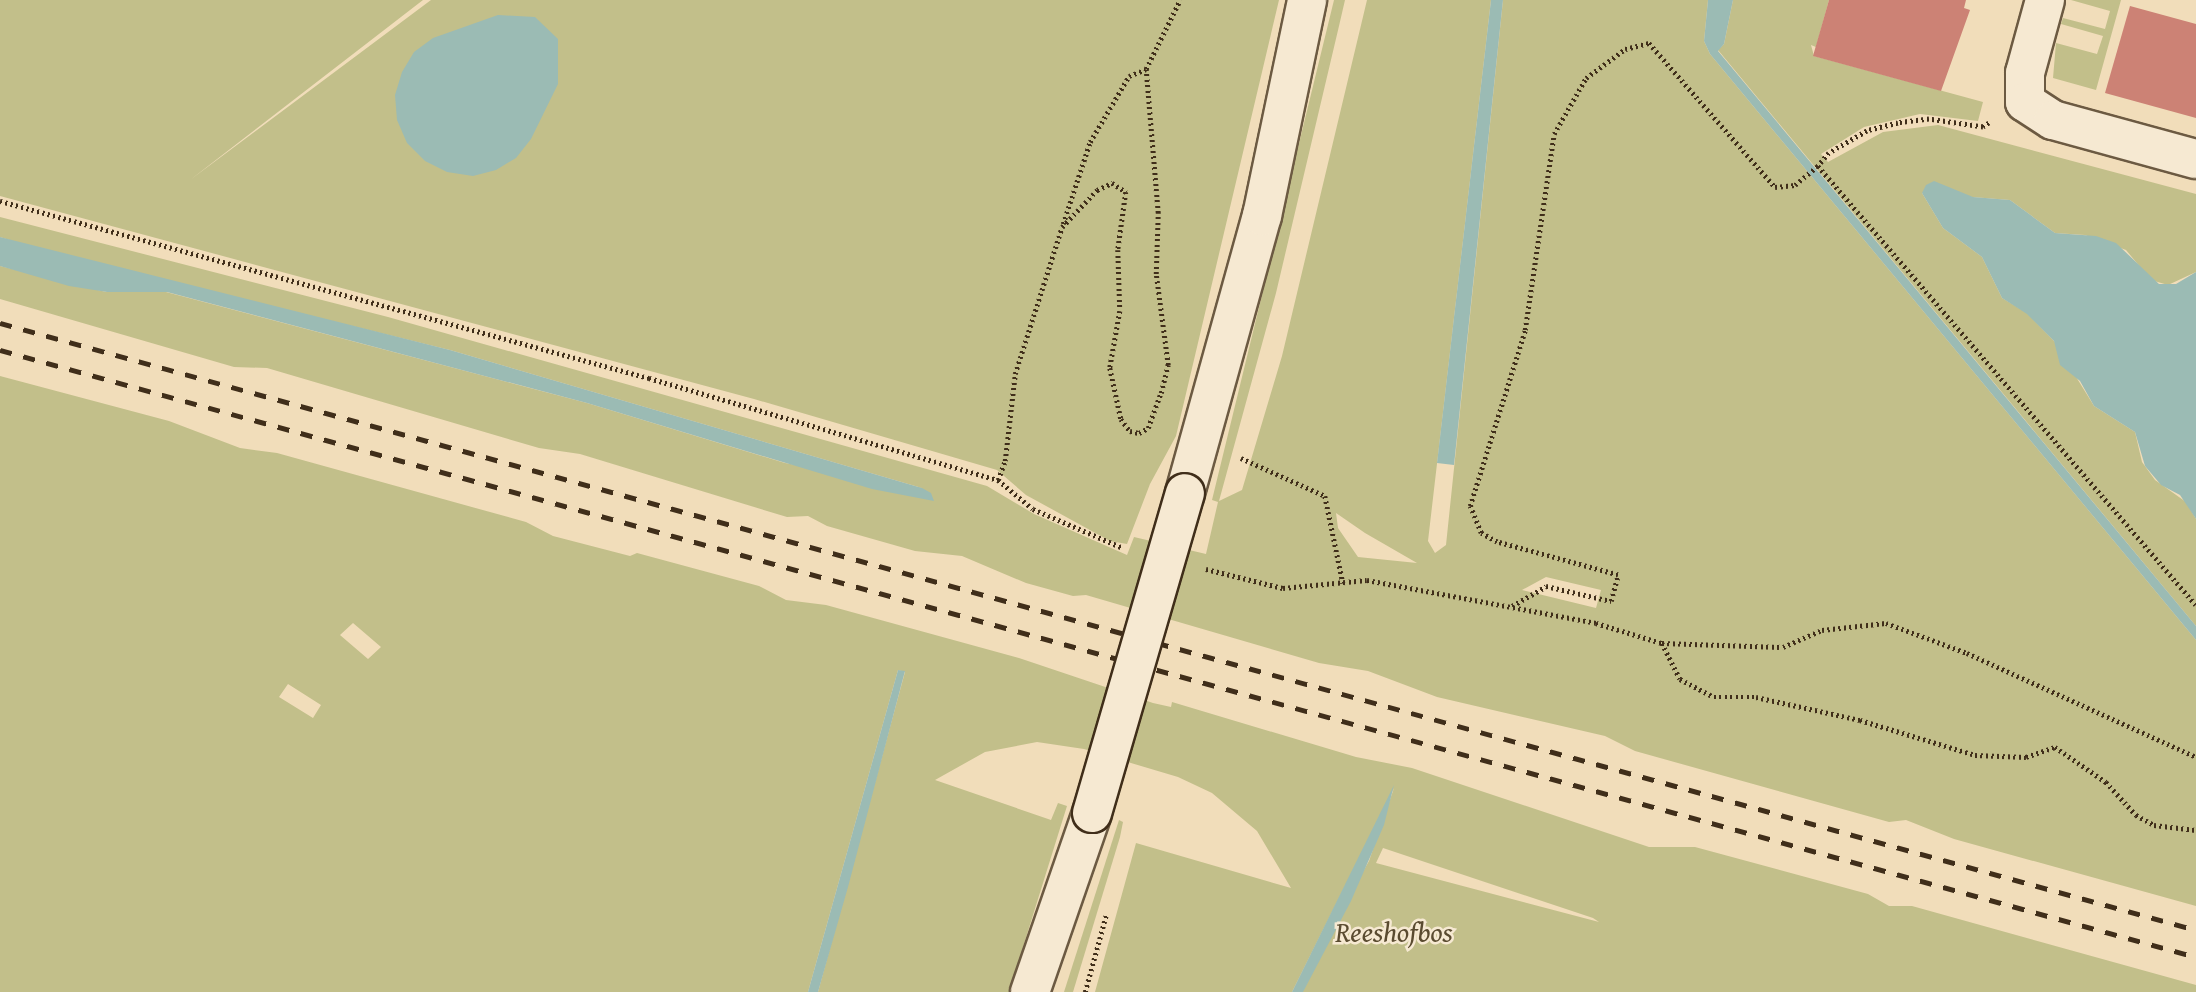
<!DOCTYPE html>
<html>
<head>
<meta charset="utf-8">
<style>
	body { margin:0 }
	#map { position:relative; width:2196px; height:992px; overflow:hidden; background:#f1ddba; font-family:"Gentium Book Plus",serif }
	div>[style] { position:absolute }
	.green>* { inset:0; background:#c2bf8a }
	.water>* { inset:0; background:#9bbbb4 }
	.building>* { inset:0; background:#cc8275 }
	.path>* { height:4.5px; margin-top:-2.25px; transform-origin:0; background:repeating-linear-gradient(90deg,#402e1a 0 2px,transparent 0 5.5px) }
	.roads { filter:drop-shadow(2px 0 #6c5a42) drop-shadow(-2px 0 #6c5a42) drop-shadow(0 2px #6c5a42) drop-shadow(0 -2px #6c5a42) }
	.street>* { height:38px; margin:-19px; padding:0 19px; transform-origin:19px; border-radius:19px; background:#f6e9d2 }
	.secondary>* { height:38px; margin:-19px; padding:0 19px; transform-origin:19px; border-radius:19px; background:#f6e9d2 }
	.rail>* { height:5px; margin-top:-2.5px; transform-origin:0; background:repeating-linear-gradient(90deg,#402e1a 0 12px,transparent 0 24px) }
	.bridges { filter:drop-shadow(2px 0 #402e1a) drop-shadow(-2px 0 #402e1a) drop-shadow(0 2px #402e1a) drop-shadow(0 -2px #402e1a) }
	.secondary-bridge>* { height:38px; margin:-19px; padding:0 19px; transform-origin:19px; border-radius:19px; background:#f6e9d2 }
	span { translate:-50% -50%; white-space:nowrap; text-align:center; line-height:1.15; -webkit-text-stroke:5px #f6e9d2; paint-order:stroke }
	.park-label { font-size:28px; color:#5a4b30; font-style:italic }
</style>
</head>
<body>
<div id="map">
	<div class="green">
		<i style="clip-path:polygon(0 0,423px 0,190px 180px,431px 0,1279px 0,1176px 436px,1150px 484px,1127px 544px,1110px 541px,1026px 495px,997px 470px,754px 399px,0 196px)"></i>
		<i style="clip-path:polygon(evenodd,1334px 0,1345px 0,1339px 26px,1276px 293px,1219px 501px,1242px 490px,1282px 356px,1367px 0,1491px 0,1428px 541px,1435px 553px,1446px 545px,1503px 0,1708px 0,1704px 41px,1710px 54px,2196px 640px,2196px 906px,1954px 839px,1906px 820px,1889px 822px,1635px 751px,1605px 736px,1437px 697px,1368px 671px,1319px 663px,1086px 595px,1073px 596px,1026px 583px,962px 556px,915px 551px,827px 526px,808px 516px,787px 517px,580px 454px,539px 448px,267px 368px,234px 367px,0 299px,0 266px,106px 292px,166px 292px,587px 403px,785px 463px,922px 488px,450px 350px,41px 250px,0 237px,0 217px,388px 317px,987px 486px,1034px 514px,1127px 555px,1134px 537px,1206px 554px,1218px 502px,1212px 500px,1334px 0,1336px 513px,1365px 533px,1417px 563px,1358px 557px,1338px 528px,1336px 513px,1334px 0,1546px 577px,1601px 590px,1596px 608px,1522px 590px,1546px 577px)"></i>
		<i style="clip-path:polygon(1733px 0,1829px 0,1816px 47px,1811px 45px,1814px 56px,1983px 102px,1978px 121px,1920px 114px,1864px 127px,1821px 154px,1828px 162px,1883px 132px,1938px 125px,2196px 194px,2196px 272px,2168px 285px,2151px 280px,2126px 250px,2085px 235px,2055px 233px,2010px 200px,1922px 193px,1943px 228px,1982px 257px,2002px 298px,2027px 313px,2054px 341px,2094px 406px,2135px 432px,2142px 462px,2155px 480px,2186px 502px,2196px 519px,2196px 626px,1718px 50px,1724px 44px)"></i>
		<i style="clip-path:polygon(2071px 0,2121px 0,2096px 90px,2053px 78px,2056px 43px,2097px 54px,2103px 36px,2061px 24px,2063px 18px,2105px 29px,2110px 11px)"></i>
		<i style="clip-path:polygon(evenodd,0 376px,169px 421px,240px 448px,277px 453px,526px 522px,553px 536px,630px 556px,637px 553px,759px 586px,786px 600px,826px 605px,1019px 658px,1153px 703px,1171px 707px,1172px 702px,1356px 757px,1412px 768px,1649px 847px,1695px 847px,1868px 894px,1889px 906px,1912px 906px,2196px 985px,2196px 992px,1295px 992px,1369px 861px,1394px 788px,1292px 992px,1095px 992px,1136px 843px,1291px 888px,1257px 831px,1212px 793px,1178px 777px,1084px 749px,1037px 742px,985px 752px,935px 780px,1051px 820px,1058px 803px,1067px 806px,1009px 992px,818px 992px,905px 672px,898px 670px,808px 992px,0 992px,0 376px,353px 623px,381px 647px,368px 659px,340px 635px,353px 623px,0 376px,288px 684px,321px 705px,313px 718px,279px 697px,288px 684px,0 376px,1383px 848px,1593px 918px,1599px 922px,1376px 863px,1383px 848px)"></i>
		<i style="clip-path:polygon(1119px 820px,1123px 822px,1120px 837px,1073px 992px,1064px 992px)"></i>
	</div>
	<div class="water">
		<i style="clip-path:polygon(1491px 0,1503px 0,1454px 465px,1437px 463px)"></i>
		<i style="clip-path:polygon(1708px 0,1733px 0,1724px 44px,1718px 51px,2196px 626px,2196px 640px,1710px 54px,1704px 41px)"></i>
		<i style="clip-path:polygon(498px 15px,535px 17px,558px 39px,558px 84px,531px 139px,516px 158px,496px 170px,473px 176px,447px 172px,425px 161px,407px 143px,397px 120px,395px 95px,402px 72px,414px 52px,433px 38px)"></i>
		<i style="clip-path:polygon(1934px 181px,1973px 197px,2010px 200px,2055px 233px,2096px 236px,2116px 243px,2159px 284px,2176px 284px,2196px 272px,2196px 519px,2180px 495px,2161px 485px,2145px 466px,2135px 432px,2094px 406px,2080px 381px,2060px 365px,2054px 341px,2027px 314px,2002px 298px,1982px 257px,1943px 228px,1922px 193px,1926px 185px)"></i>
		<i style="clip-path:polygon(0 237px,450px 350px,922px 488px,931px 493px,934px 501px,872px 489px,587px 403px,167px 292px,107px 292px,69px 286px,0 266px)"></i>
		<i style="clip-path:polygon(898px 670px,905px 671px,848px 887px,818px 992px,808px 992px)"></i>
		<i style="clip-path:polygon(1394px 785px,1384px 825px,1351px 901px,1303px 992px,1292px 992px)"></i>
	</div>
	<div class="building">
		<i style="clip-path:polygon(1829px 0,1966px 0,1964px 8px,1970px 10px,1941px 91px,1813px 56px)"></i>
		<i style="clip-path:polygon(2130px 6px,2196px 24px,2196px 118px,2105px 93px)"></i>
	</div>
	<div class="path">
		<i style="left:1989px;top:123px;width:7px;rotate:146deg"></i>
		<i style="left:1983px;top:127px;width:55px;rotate:-171.6deg"></i>
		<i style="left:1929px;top:119px;width:31px;rotate:173deg"></i>
		<i style="left:1898px;top:123px;width:32px;rotate:166deg"></i>
		<i style="left:1867px;top:131px;width:44px;rotate:149.9deg"></i>
		<i style="left:1829px;top:153px;width:17px;rotate:130deg"></i>
		<i style="left:1818px;top:166px;width:579px;rotate:49.27deg"></i>
		<i style="left:0;top:201px;width:673px;rotate:15.26deg"></i>
		<i style="left:649px;top:378px;width:364px;rotate:16.3deg"></i>
		<i style="left:998px;top:480px;width:45px;rotate:39.6deg"></i>
		<i style="left:1033px;top:509px;width:98px;rotate:23.4deg"></i>
		<i style="left:1063px;top:224px;width:86px;rotate:-71.8deg"></i>
		<i style="left:1090px;top:142px;width:77px;rotate:-59.4deg"></i>
		<i style="left:1129px;top:76px;width:18px;rotate:-22deg"></i>
		<i style="left:1241px;top:458px;width:92px;rotate:24.3deg"></i>
		<i style="left:1325px;top:496px;width:89px;rotate:78.3deg"></i>
		<i style="left:998px;top:480px;width:20px;rotate:-70deg"></i>
		<i style="left:1005px;top:461px;width:88px;rotate:-83.4deg"></i>
		<i style="left:1015px;top:374px;width:154px;rotate:-72.3deg"></i>
		<i style="left:1062px;top:227px;width:51px;rotate:-46.6deg"></i>
		<i style="left:1097px;top:190px;width:17px;rotate:-25deg"></i>
		<i style="left:1112px;top:183px;width:17px;rotate:33deg"></i>
		<i style="left:1126px;top:192px;width:59px;rotate:97.9deg"></i>
		<i style="left:1118px;top:250px;width:61px;rotate:88.1deg"></i>
		<i style="left:1120px;top:311px;width:58px;rotate:100deg"></i>
		<i style="left:1110px;top:368px;width:52px;rotate:77.8deg"></i>
		<i style="left:1121px;top:419px;width:15px;rotate:53deg"></i>
		<i style="left:1130px;top:431px;width:9px;rotate:13deg"></i>
		<i style="left:1139px;top:433px;width:10px;rotate:-29deg"></i>
		<i style="left:1148px;top:428px;width:37px;rotate:-70deg"></i>
		<i style="left:1161px;top:393px;width:29px;rotate:-76deg"></i>
		<i style="left:1168px;top:365px;width:92px;rotate:-97.5deg"></i>
		<i style="left:1156px;top:274px;width:61px;rotate:-88.1deg"></i>
		<i style="left:1158px;top:213px;width:144px;rotate:-94.8deg"></i>
		<i style="left:1146px;top:69px;width:77px;rotate:-63.8deg"></i>
		<i style="left:1206px;top:569px;width:79px;rotate:13.9deg"></i>
		<i style="left:1283px;top:588px;width:84px;rotate:-5.4deg"></i>
		<i style="left:1367px;top:580px;width:233px;rotate:10.6deg"></i>
		<i style="left:1596px;top:623px;width:69px;rotate:16.9deg"></i>
		<i style="left:1662px;top:643px;width:121px;rotate:1.9deg"></i>
		<i style="left:1783px;top:647px;width:43px;rotate:-23.6deg"></i>
		<i style="left:1822px;top:630px;width:64px;rotate:-6.2deg"></i>
		<i style="left:1886px;top:623px;width:86px;rotate:20.3deg"></i>
		<i style="left:1967px;top:653px;width:252px;rotate:24.4deg"></i>
		<i style="left:1512px;top:606px;width:39px;rotate:-30deg"></i>
		<i style="left:1546px;top:586px;width:67px;rotate:13deg"></i>
		<i style="left:1611px;top:601px;width:27px;rotate:-75deg"></i>
		<i style="left:1618px;top:575px;width:125px;rotate:-164.7deg"></i>
		<i style="left:1497px;top:542px;width:18px;rotate:-151deg"></i>
		<i style="left:1481px;top:533px;width:29px;rotate:-112deg"></i>
		<i style="left:1470px;top:506px;width:184px;rotate:-72.6deg"></i>
		<i style="left:1525px;top:330px;width:198px;rotate:-81.6deg"></i>
		<i style="left:1554px;top:134px;width:64px;rotate:-60.3deg"></i>
		<i style="left:1586px;top:78px;width:49px;rotate:-36.6deg"></i>
		<i style="left:1625px;top:49px;width:25px;rotate:-14deg"></i>
		<i style="left:1649px;top:43px;width:191px;rotate:48.8deg"></i>
		<i style="left:1775px;top:187px;width:20px;rotate:-6deg"></i>
		<i style="left:1795px;top:185px;width:30px;rotate:-40deg"></i>
		<i style="left:1662px;top:643px;width:40px;rotate:63.4deg"></i>
		<i style="left:1680px;top:679px;width:38px;rotate:28deg"></i>
		<i style="left:1714px;top:697px;width:42px"></i>
		<i style="left:1756px;top:697px;width:107px;rotate:12.5deg"></i>
		<i style="left:1860px;top:720px;width:120px;rotate:16.9deg"></i>
		<i style="left:1975px;top:755px;width:51px;rotate:2.2deg"></i>
		<i style="left:2026px;top:757px;width:31px;rotate:-19deg"></i>
		<i style="left:2055px;top:747px;width:62px;rotate:34.5deg"></i>
		<i style="left:2106px;top:782px;width:45px;rotate:47.7deg"></i>
		<i style="left:2136px;top:815px;width:21px;rotate:29deg"></i>
		<i style="left:2154px;top:825px;width:42px;rotate:6.8deg"></i>
		<i style="left:1085px;top:992px;width:80px;rotate:-74.7deg"></i>
	</div>
	<div class="roads">
		<div class="street">
			<i style="left:2045px;top:0;width:76px;rotate:105.3deg"></i>
			<i style="left:2025px;top:73px;width:29px;rotate:90deg"></i>
			<i style="left:2025px;top:102px;width:33px;rotate:33deg"></i>
			<i style="left:2053px;top:120px;width:148px;rotate:15.3deg"></i>
		</div>
		<div class="secondary">
			<i style="left:1185px;top:493px;width:288px;rotate:-74.5deg"></i>
			<i style="left:1262px;top:216px;width:221px;rotate:-78.2deg"></i>
			<i style="left:1030px;top:992px;width:189px;rotate:-70.9deg"></i>
		</div>
	</div>
	<div class="rail">
		<i style="left:0;top:323px;width:2278px;rotate:15.45deg"></i>
		<i style="left:0;top:350px;width:2278px;rotate:15.45deg"></i>
	</div>
	<div class="bridges">
		<div class="secondary-bridge">
			<i style="left:1092px;top:813px;width:333px;rotate:-73.8deg"></i>
		</div>
	</div>
	<div class="park-label">
		<span style="left:1394px;top:932px">Reeshofbos</span>
	</div>
</div>
</body>
</html>
